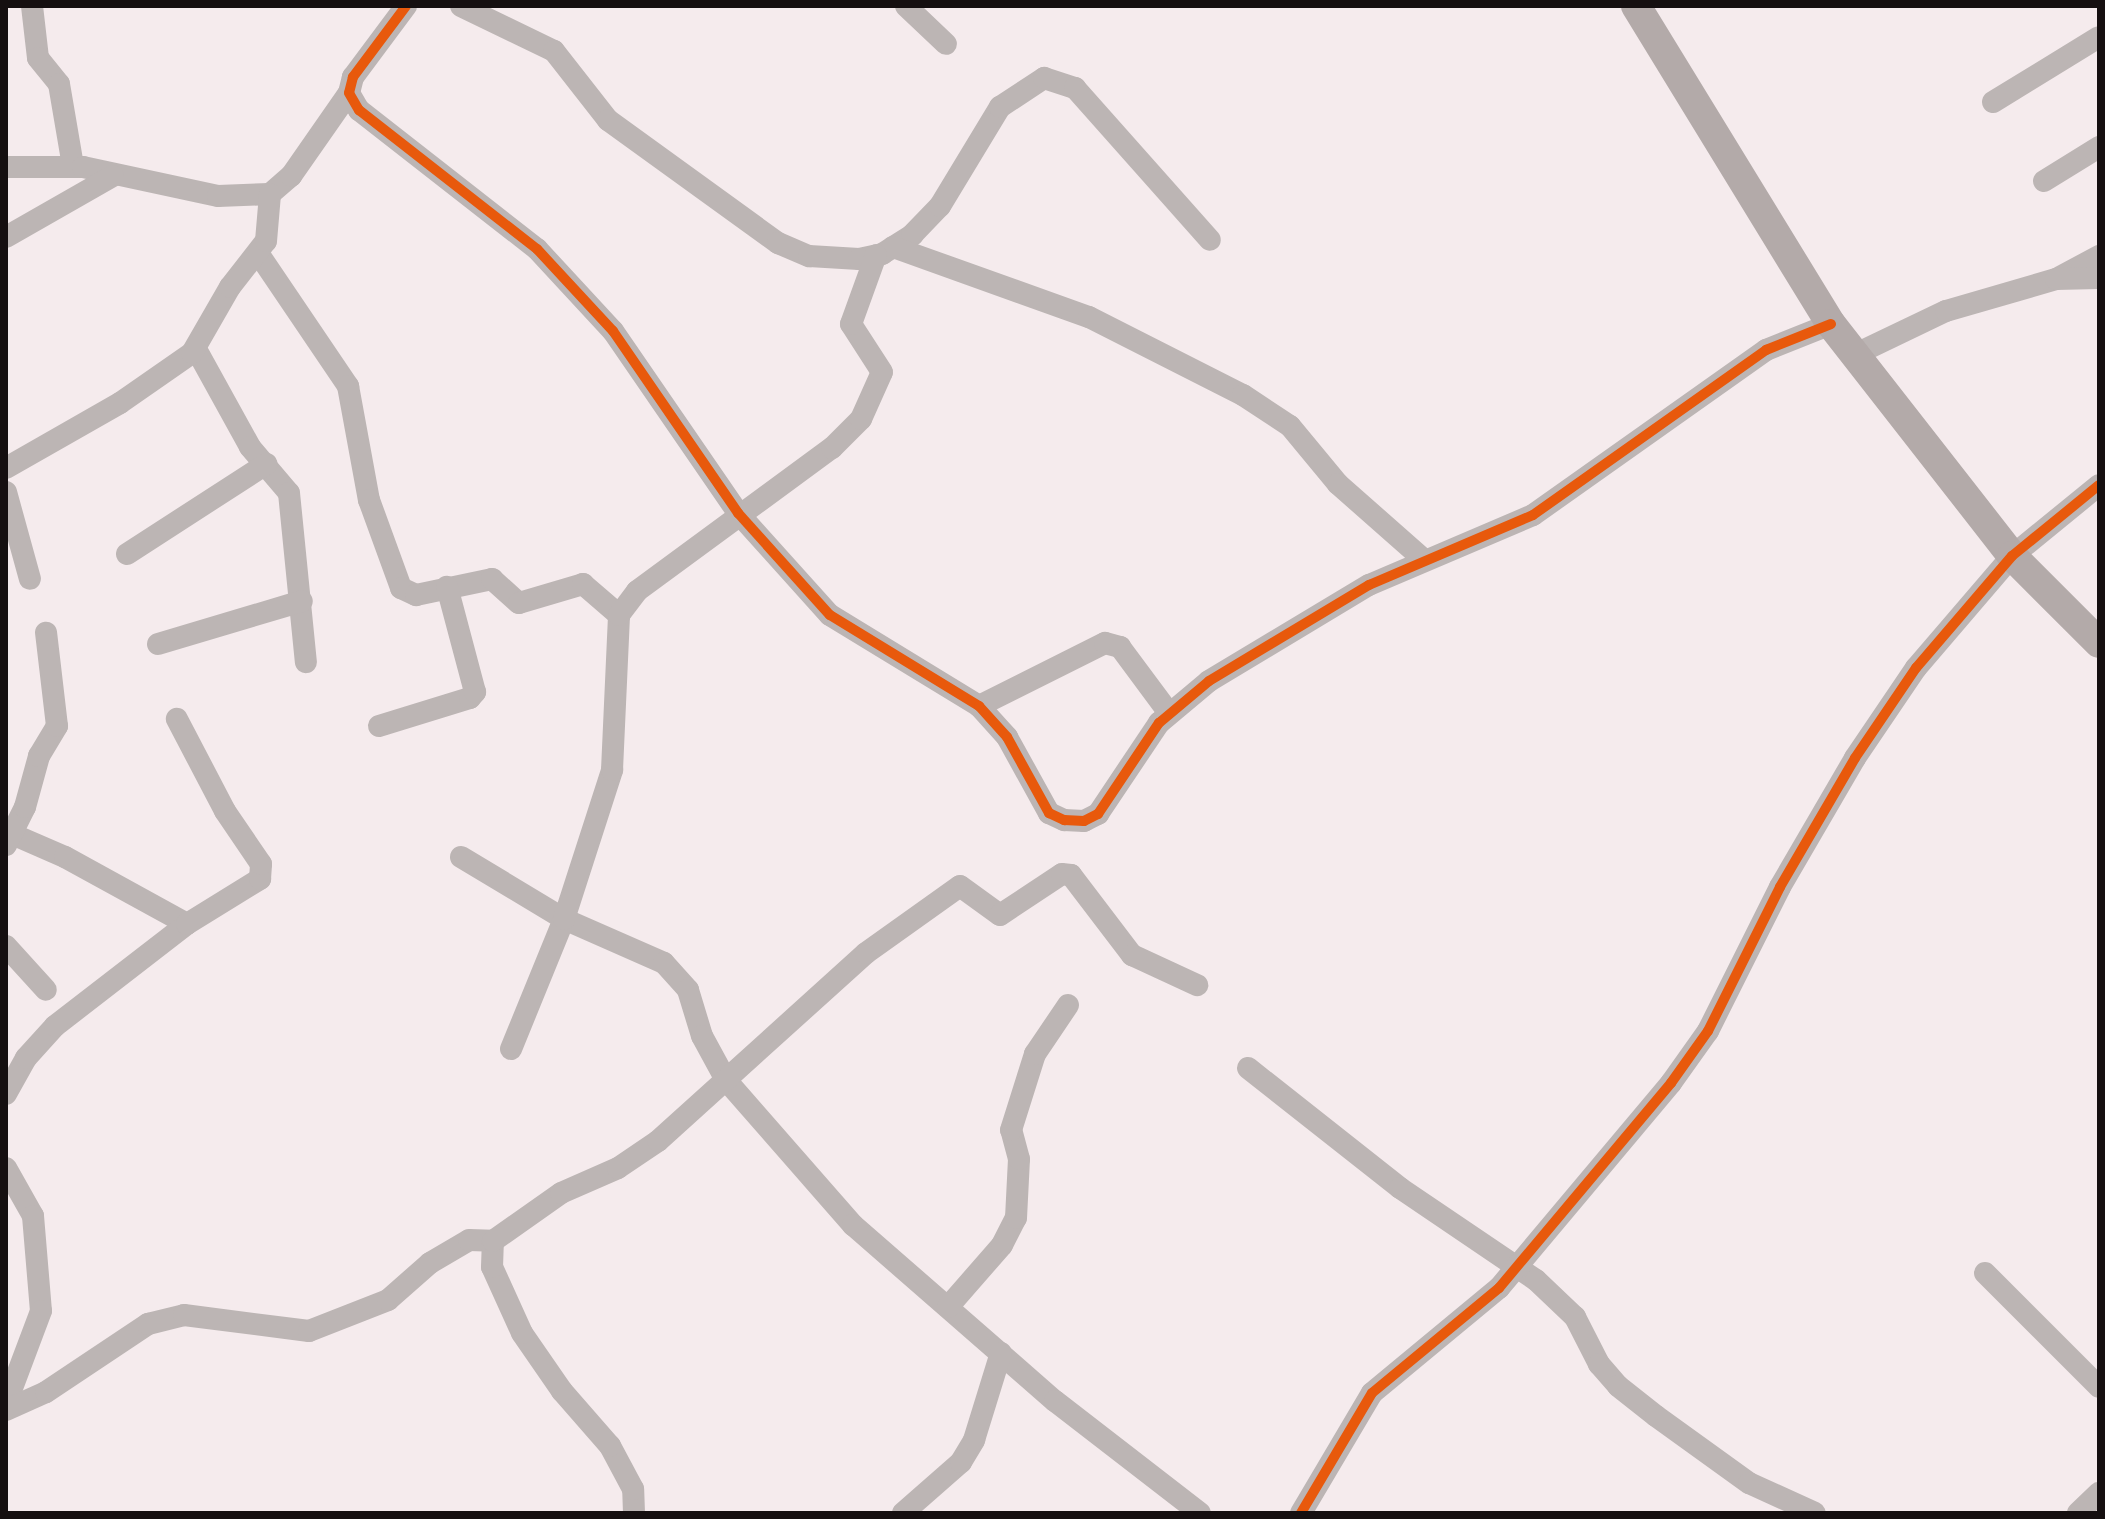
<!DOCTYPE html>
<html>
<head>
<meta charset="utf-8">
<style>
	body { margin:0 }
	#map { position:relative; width:2105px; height:1519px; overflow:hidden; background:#f5ebed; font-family:Signika,sans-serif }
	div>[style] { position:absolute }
	.street>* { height:22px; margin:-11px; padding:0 11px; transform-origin:11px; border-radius:11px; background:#bcb5b4 }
	.secondary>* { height:30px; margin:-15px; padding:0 15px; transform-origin:15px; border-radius:15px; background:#b3aaa9 }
	.cycleway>* { height:10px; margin:-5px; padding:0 5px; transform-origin:5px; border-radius:5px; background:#e8590c }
	span { translate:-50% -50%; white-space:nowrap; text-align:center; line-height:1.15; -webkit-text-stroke:6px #fff; paint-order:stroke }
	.frame { position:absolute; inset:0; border:8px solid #150f10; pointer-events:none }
</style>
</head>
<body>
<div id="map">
	<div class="street">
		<i style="left:32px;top:6px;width:52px;rotate:83.4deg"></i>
		<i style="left:38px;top:58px;width:33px;rotate:51deg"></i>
		<i style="left:59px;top:84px;width:83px;rotate:80.3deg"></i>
		<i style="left:406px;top:6px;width:89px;rotate:126.7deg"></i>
		<i style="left:353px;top:77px;width:16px;rotate:104deg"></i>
		<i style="left:349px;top:93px;width:20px;rotate:60deg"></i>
		<i style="left:359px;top:110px;width:226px;rotate:38deg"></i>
		<i style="left:537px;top:249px;width:112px;rotate:47.2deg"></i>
		<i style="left:613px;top:331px;width:221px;rotate:55.5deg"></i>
		<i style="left:738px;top:513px;width:137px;rotate:48deg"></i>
		<i style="left:830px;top:615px;width:175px;rotate:31.4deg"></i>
		<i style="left:979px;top:706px;width:42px;rotate:47.9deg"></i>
		<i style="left:1007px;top:737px;width:87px;rotate:61.1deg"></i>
		<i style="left:1049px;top:813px;width:17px;rotate:25deg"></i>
		<i style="left:1064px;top:820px;width:20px;rotate:3deg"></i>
		<i style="left:1084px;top:821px;width:16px;rotate:-27deg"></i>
		<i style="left:1098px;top:814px;width:110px;rotate:-56.2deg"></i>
		<i style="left:1159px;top:723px;width:65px;rotate:-40deg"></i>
		<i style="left:1209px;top:681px;width:187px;rotate:-31deg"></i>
		<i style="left:1369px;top:585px;width:178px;rotate:-23.1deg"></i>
		<i style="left:1533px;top:515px;width:286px;rotate:-35.3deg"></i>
		<i style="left:1766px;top:350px;width:70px;rotate:-21.8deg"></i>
		<i style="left:461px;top:6px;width:103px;rotate:25.8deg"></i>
		<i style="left:554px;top:51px;width:88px;rotate:52deg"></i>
		<i style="left:608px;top:120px;width:210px;rotate:35.9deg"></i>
		<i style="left:778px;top:243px;width:34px;rotate:23deg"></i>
		<i style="left:809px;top:256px;width:50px;rotate:3.4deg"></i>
		<i style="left:859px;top:259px;width:24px;rotate:-12deg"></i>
		<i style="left:882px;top:254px;width:36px;rotate:-32deg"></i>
		<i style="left:912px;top:235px;width:40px;rotate:-46deg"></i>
		<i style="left:940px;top:206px;width:116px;rotate:-58.8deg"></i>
		<i style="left:1000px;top:107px;width:53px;rotate:-33.4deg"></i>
		<i style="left:1044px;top:78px;width:33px;rotate:18deg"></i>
		<i style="left:1075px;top:88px;width:203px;rotate:48.4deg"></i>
		<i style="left:906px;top:6px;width:55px;rotate:43.5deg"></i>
		<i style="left:1993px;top:102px;width:124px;rotate:-31.5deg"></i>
		<i style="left:6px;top:167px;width:77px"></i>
		<i style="left:83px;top:167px;width:138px;rotate:12.1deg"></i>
		<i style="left:218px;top:196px;width:52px;rotate:-2.2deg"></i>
		<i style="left:270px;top:194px;width:28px;rotate:-41deg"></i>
		<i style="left:291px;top:176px;width:101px;rotate:-55.1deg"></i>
		<i style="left:2044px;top:181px;width:65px;rotate:-31.7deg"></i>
		<i style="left:6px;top:237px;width:123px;rotate:-29.7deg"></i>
		<i style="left:893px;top:247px;width:208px;rotate:19.7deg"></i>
		<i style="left:1089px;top:317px;width:173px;rotate:26.9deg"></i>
		<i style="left:1243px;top:395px;width:56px;rotate:33.4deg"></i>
		<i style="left:1290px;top:426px;width:75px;rotate:50.4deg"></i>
		<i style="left:1338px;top:484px;width:113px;rotate:41.4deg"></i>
		<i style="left:258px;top:253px;width:161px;rotate:55.9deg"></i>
		<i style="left:348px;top:386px;width:116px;rotate:79.6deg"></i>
		<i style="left:369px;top:500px;width:94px;rotate:70deg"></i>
		<i style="left:401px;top:588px;width:17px;rotate:25deg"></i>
		<i style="left:416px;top:595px;width:78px;rotate:-11.9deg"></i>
		<i style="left:492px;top:579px;width:36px;rotate:42deg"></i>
		<i style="left:519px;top:603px;width:67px;rotate:-16.5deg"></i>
		<i style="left:583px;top:584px;width:48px;rotate:40.7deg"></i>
		<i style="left:2060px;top:277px;width:44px;rotate:-28.3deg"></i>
		<i style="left:196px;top:349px;width:112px;rotate:61.1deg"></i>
		<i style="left:250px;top:447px;width:60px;rotate:49.7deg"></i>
		<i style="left:289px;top:493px;width:170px;rotate:84.3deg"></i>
		<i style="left:1854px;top:355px;width:102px;rotate:-25.6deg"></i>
		<i style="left:1946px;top:311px;width:115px;rotate:-16.2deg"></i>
		<i style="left:2056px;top:279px;width:43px;rotate:-1.3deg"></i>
		<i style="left:6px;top:468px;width:131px;rotate:-29.7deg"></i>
		<i style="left:120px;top:403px;width:88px;rotate:-34.8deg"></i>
		<i style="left:192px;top:353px;width:76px;rotate:-60.1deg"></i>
		<i style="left:230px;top:287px;width:58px;rotate:-52deg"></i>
		<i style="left:266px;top:241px;width:47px;rotate:-85.1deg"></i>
		<i style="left:6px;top:492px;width:90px;rotate:74.6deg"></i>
		<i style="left:127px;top:554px;width:166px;rotate:-32.9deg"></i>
		<i style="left:158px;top:644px;width:150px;rotate:-16.6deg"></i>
		<i style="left:979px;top:706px;width:141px;rotate:-26.6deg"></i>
		<i style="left:1105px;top:643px;width:16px;rotate:15deg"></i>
		<i style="left:1120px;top:647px;width:82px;rotate:53.4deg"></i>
		<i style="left:379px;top:726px;width:95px;rotate:-17.1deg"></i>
		<i style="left:470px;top:698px;width:8px;rotate:-50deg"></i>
		<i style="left:475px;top:692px;width:109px;rotate:-104.9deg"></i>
		<i style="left:12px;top:834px;width:58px;rotate:23.5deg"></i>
		<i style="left:65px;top:857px;width:139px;rotate:28.8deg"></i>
		<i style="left:6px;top:845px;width:42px;rotate:-63.4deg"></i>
		<i style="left:25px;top:807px;width:53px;rotate:-74.6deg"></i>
		<i style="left:39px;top:756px;width:35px;rotate:-59deg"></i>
		<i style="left:57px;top:726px;width:94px;rotate:-96.7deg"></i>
		<i style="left:461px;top:857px;width:120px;rotate:31deg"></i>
		<i style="left:564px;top:919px;width:109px;rotate:23.7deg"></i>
		<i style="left:664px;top:963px;width:36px;rotate:48deg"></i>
		<i style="left:688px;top:990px;width:48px;rotate:73.1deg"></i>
		<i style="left:702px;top:1036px;width:50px;rotate:61.4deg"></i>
		<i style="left:726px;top:1080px;width:193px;rotate:48.8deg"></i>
		<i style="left:853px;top:1225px;width:268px;rotate:41.1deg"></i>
		<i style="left:1055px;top:1401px;width:183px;rotate:37.7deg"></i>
		<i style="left:6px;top:946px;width:59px;rotate:47.7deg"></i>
		<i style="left:511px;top:1049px;width:140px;rotate:-67.8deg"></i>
		<i style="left:564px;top:919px;width:157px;rotate:-72.1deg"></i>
		<i style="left:612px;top:770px;width:155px;rotate:-87.4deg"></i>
		<i style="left:619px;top:615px;width:30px;rotate:-53deg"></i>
		<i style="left:637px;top:591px;width:242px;rotate:-36.3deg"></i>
		<i style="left:832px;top:448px;width:41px;rotate:-45deg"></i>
		<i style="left:861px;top:419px;width:51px;rotate:-65.9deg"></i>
		<i style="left:882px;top:372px;width:57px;rotate:-122.9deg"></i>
		<i style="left:851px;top:324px;width:73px;rotate:-70.1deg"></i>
		<i style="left:1248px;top:1068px;width:194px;rotate:38.3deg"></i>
		<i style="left:1400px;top:1188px;width:164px;rotate:34.1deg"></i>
		<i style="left:1536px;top:1280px;width:54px;rotate:43.5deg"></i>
		<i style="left:1575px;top:1317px;width:53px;rotate:62.9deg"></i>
		<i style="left:1599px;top:1364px;width:29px;rotate:49deg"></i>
		<i style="left:1618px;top:1386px;width:48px;rotate:38.3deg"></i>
		<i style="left:1656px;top:1416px;width:115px;rotate:35.8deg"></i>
		<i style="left:1749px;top:1483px;width:72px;rotate:24.4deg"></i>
		<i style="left:6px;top:1094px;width:41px;rotate:-60.9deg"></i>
		<i style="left:26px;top:1058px;width:43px;rotate:-47.8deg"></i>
		<i style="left:55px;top:1026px;width:167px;rotate:-37.7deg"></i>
		<i style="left:187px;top:924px;width:86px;rotate:-31.7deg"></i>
		<i style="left:260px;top:879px;width:15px;rotate:-86deg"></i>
		<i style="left:261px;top:864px;width:64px;rotate:-124.2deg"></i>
		<i style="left:225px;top:811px;width:104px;rotate:-117.6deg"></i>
		<i style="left:6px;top:1168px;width:55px;rotate:60.6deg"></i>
		<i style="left:33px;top:1216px;width:95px;rotate:85.2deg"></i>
		<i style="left:41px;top:1311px;width:99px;rotate:110.6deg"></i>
		<i style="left:1985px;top:1273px;width:161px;rotate:45deg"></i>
		<i style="left:948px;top:1307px;width:82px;rotate:-48.9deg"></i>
		<i style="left:1002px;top:1245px;width:30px;rotate:-63deg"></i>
		<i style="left:1016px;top:1218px;width:59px;rotate:-87.1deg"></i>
		<i style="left:1019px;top:1159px;width:30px;rotate:-105deg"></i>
		<i style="left:1011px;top:1130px;width:80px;rotate:-72.5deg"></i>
		<i style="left:1035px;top:1054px;width:59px;rotate:-56deg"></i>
		<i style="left:6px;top:1410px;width:44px;rotate:-24.2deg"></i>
		<i style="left:46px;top:1392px;width:123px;rotate:-33.7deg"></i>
		<i style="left:148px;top:1324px;width:37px;rotate:-14deg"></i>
		<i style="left:184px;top:1315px;width:126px;rotate:7.3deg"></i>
		<i style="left:309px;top:1331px;width:85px;rotate:-21.4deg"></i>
		<i style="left:388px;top:1300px;width:56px;rotate:-41.4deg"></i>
		<i style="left:430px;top:1263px;width:45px;rotate:-30.5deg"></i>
		<i style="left:469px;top:1240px;width:24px;rotate:2deg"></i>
		<i style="left:634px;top:1513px;width:24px;rotate:-92deg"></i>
		<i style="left:633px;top:1489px;width:49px;rotate:-118.1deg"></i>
		<i style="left:610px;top:1446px;width:73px;rotate:-131.1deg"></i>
		<i style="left:562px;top:1391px;width:70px;rotate:-124.6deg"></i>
		<i style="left:522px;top:1333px;width:72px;rotate:-114.4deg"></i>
		<i style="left:492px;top:1267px;width:26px;rotate:-88deg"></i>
		<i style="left:493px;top:1241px;width:83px;rotate:-35.2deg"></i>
		<i style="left:561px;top:1193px;width:62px;rotate:-23.7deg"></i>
		<i style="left:618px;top:1168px;width:48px;rotate:-34deg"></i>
		<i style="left:658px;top:1141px;width:280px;rotate:-42.1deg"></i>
		<i style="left:866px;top:953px;width:115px;rotate:-35.5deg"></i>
		<i style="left:960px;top:886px;width:49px;rotate:35.9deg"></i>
		<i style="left:1000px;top:915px;width:74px;rotate:-33.5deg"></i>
		<i style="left:1062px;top:874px;width:9px;rotate:6deg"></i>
		<i style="left:1071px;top:875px;width:101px;rotate:52.7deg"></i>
		<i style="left:1132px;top:955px;width:72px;rotate:24.8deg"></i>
		<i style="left:903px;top:1513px;width:77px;rotate:-41.3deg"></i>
		<i style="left:961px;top:1462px;width:26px;rotate:-59deg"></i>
		<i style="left:974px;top:1440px;width:91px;rotate:-72.8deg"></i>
		<i style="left:1301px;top:1513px;width:139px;rotate:-59.4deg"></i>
		<i style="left:1372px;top:1393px;width:165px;rotate:-39.6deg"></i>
		<i style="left:1499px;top:1288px;width:268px;rotate:-50deg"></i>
		<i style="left:1671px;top:1083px;width:64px;rotate:-54.6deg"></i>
		<i style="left:1708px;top:1031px;width:161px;rotate:-63.4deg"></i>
		<i style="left:1780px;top:887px;width:149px;rotate:-59.8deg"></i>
		<i style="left:1855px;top:758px;width:109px;rotate:-55.9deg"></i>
		<i style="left:1916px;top:668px;width:148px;rotate:-49.4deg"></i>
		<i style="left:2012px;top:556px;width:112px;rotate:-39.2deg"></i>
		<i style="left:2078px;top:1513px;width:29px;rotate:-44deg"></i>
	</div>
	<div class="secondary">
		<i style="left:1636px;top:6px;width:373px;rotate:58.5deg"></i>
		<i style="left:1831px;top:324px;width:294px;rotate:52deg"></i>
		<i style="left:2012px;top:556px;width:123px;rotate:45deg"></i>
	</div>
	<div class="cycleway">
		<i style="left:406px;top:6px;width:89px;rotate:126.7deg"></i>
		<i style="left:353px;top:77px;width:16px;rotate:104deg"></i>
		<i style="left:349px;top:93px;width:20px;rotate:60deg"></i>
		<i style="left:359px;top:110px;width:226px;rotate:38deg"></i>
		<i style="left:537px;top:249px;width:112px;rotate:47.2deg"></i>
		<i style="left:613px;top:331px;width:221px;rotate:55.5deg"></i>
		<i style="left:738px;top:513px;width:137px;rotate:48deg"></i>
		<i style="left:830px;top:615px;width:175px;rotate:31.4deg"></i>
		<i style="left:979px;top:706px;width:42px;rotate:47.9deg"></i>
		<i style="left:1007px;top:737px;width:87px;rotate:61.1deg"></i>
		<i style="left:1049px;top:813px;width:17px;rotate:25deg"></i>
		<i style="left:1064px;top:820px;width:20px;rotate:3deg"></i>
		<i style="left:1084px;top:821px;width:16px;rotate:-27deg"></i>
		<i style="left:1098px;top:814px;width:110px;rotate:-56.2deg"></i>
		<i style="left:1159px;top:723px;width:65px;rotate:-40deg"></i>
		<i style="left:1209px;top:681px;width:187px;rotate:-31deg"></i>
		<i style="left:1369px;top:585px;width:178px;rotate:-23.1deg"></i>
		<i style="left:1533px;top:515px;width:286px;rotate:-35.3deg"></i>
		<i style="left:1766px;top:350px;width:70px;rotate:-21.8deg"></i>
		<i style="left:1301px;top:1513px;width:139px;rotate:-59.4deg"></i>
		<i style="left:1372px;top:1393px;width:165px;rotate:-39.6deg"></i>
		<i style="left:1499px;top:1288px;width:268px;rotate:-50deg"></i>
		<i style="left:1671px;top:1083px;width:64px;rotate:-54.6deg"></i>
		<i style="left:1708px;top:1031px;width:161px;rotate:-63.4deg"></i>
		<i style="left:1780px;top:887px;width:149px;rotate:-59.8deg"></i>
		<i style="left:1855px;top:758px;width:109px;rotate:-55.9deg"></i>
		<i style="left:1916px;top:668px;width:148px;rotate:-49.4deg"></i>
		<i style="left:2012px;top:556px;width:112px;rotate:-39.2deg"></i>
	</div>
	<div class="frame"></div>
</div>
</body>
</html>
